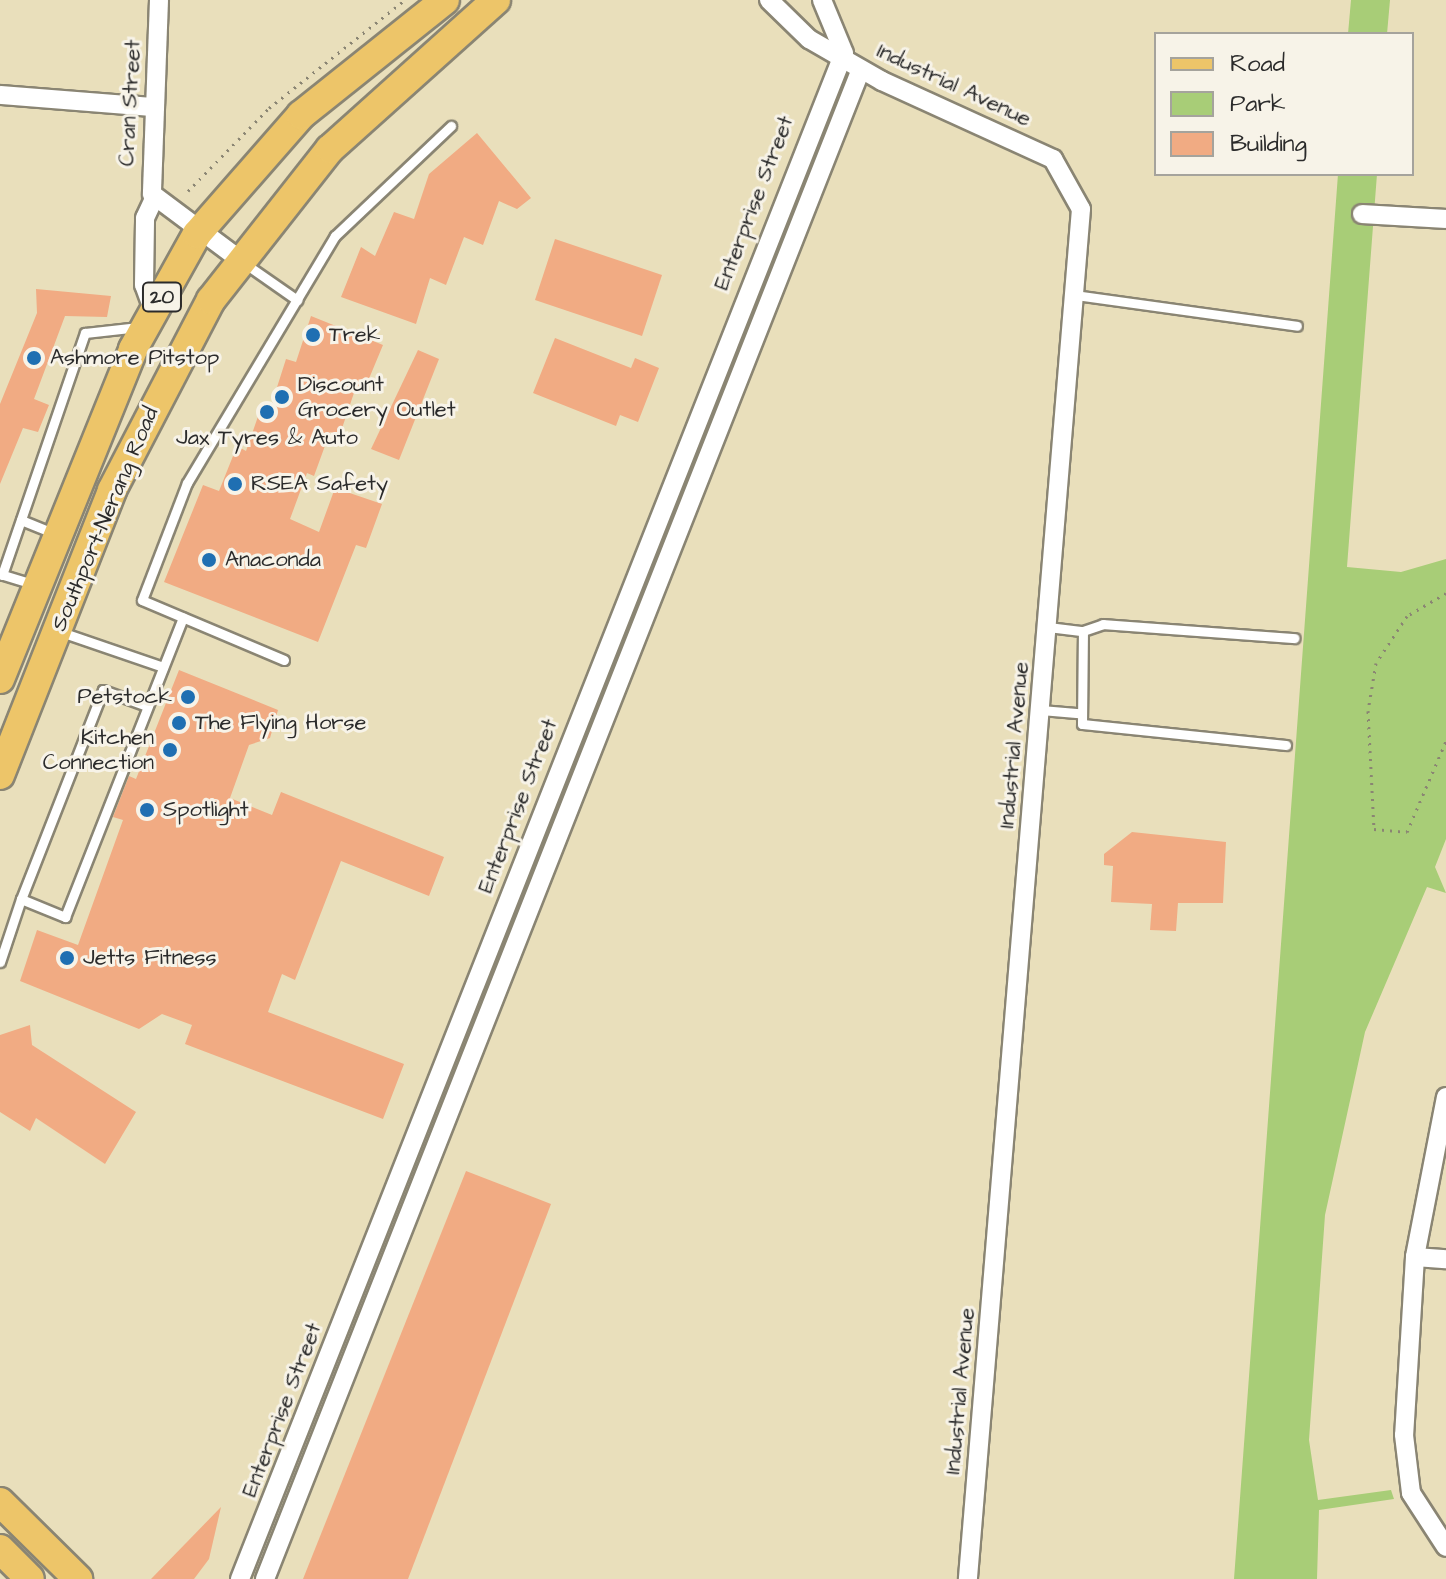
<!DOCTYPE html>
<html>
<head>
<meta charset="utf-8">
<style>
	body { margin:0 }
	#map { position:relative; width:1446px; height:1579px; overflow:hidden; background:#e9dfbb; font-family:"Architects Daughter",sans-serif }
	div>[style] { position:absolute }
	.green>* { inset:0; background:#a8cd77 }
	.building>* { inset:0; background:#f1ab83 }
	.path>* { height:3px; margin-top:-1.5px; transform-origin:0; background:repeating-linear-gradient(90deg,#8a8573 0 2px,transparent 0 8px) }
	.roads { filter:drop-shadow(2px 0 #8a8573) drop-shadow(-2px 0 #8a8573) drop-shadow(0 2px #8a8573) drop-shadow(0 -2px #8a8573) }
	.lane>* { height:9px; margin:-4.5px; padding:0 4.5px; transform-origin:4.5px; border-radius:4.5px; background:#fff }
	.street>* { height:18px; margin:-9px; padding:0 9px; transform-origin:9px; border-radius:9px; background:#fff }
	.primary>* { height:28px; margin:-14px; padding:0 14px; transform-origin:14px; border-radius:14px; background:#edc569 }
	.dots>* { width:22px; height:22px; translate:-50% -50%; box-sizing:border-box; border:4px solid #f7f3e8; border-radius:50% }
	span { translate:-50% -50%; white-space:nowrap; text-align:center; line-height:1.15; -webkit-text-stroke:6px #f7f3e8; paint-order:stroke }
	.shield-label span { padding:2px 6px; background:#f7f3e8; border:2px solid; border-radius:6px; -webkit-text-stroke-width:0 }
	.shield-label { font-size:20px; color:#2b2b2b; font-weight:700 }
	.street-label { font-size:22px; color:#2b2b2b }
	.poi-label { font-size:22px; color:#2b2b2b }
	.left { translate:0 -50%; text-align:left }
	.right { translate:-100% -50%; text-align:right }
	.legend { position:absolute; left:1154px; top:32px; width:260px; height:144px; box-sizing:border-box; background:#f7f3e8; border:2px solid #a5a39c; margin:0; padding:10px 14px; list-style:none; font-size:24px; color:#2b2b2b }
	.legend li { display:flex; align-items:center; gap:16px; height:40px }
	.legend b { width:40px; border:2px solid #a5a39c }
</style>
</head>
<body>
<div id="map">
	<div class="green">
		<i style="clip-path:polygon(1351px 0,1390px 0,1387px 34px,1348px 34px)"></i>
		<i style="clip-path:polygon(1338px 174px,1377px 174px,1347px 567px,1401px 572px,1446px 559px,1446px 839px,1435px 867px,1446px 893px,1427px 887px,1365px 1032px,1325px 1215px,1309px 1440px,1318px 1500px,1391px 1490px,1394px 1499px,1319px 1510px,1317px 1579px,1234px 1579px)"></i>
	</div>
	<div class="building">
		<i style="clip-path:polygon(477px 133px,531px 198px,517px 209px,499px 201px,483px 245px,464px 237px,446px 285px,430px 278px,416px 324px,341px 297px,361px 247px,375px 256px,394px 212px,414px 219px,429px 174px)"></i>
		<i style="clip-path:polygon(555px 239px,662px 275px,642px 336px,535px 300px)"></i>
		<i style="clip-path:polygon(36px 289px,111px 296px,107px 317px,65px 316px,34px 399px,49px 405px,38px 432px,23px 428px,0 484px,0 404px,37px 313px)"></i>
		<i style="clip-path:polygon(311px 316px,383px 345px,363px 393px,355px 390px,339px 437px,330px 432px,314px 476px,307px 473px,290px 519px,319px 532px,335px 488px,382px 504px,366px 548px,356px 545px,318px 642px,164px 582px,203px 485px,219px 491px,237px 446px,246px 451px,263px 402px,271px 406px,286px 359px,296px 362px)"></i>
		<i style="clip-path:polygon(555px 338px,631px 368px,635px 358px,659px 368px,638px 422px,620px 415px,616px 426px,533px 393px)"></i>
		<i style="clip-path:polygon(418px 350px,439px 359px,399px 460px,371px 449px)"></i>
		<i style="clip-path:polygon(179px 670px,278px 710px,270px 738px,249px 745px,230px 798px,272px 815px,281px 792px,444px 857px,429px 896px,341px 861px,295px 980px,282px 974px,268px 1012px,404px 1064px,383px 1119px,185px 1044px,192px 1025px,162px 1014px,139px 1029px,20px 981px,37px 930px,78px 945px,123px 820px,113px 817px,129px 776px,136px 779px)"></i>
		<i style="clip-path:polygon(1132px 832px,1226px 842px,1223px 903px,1178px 903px,1176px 931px,1150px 930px,1152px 904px,1111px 902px,1113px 866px,1104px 865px,1104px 854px)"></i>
		<i style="clip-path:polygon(30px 1025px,32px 1045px,136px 1112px,105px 1164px,36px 1118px,30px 1131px,0 1112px,0 1035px)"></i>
		<i style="clip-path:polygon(466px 1171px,551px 1204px,408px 1579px,303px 1579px)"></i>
		<i style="clip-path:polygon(221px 1507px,209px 1559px,194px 1579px,151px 1579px)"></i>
	</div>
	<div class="path">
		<i style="left:188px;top:191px;width:116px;rotate:-45.7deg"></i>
		<i style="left:269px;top:108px;width:174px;rotate:-38.5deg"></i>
		<i style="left:1446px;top:593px;width:45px;rotate:149.5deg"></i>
		<i style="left:1407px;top:616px;width:56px;rotate:123.4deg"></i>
		<i style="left:1376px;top:663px;width:49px;rotate:99.5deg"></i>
		<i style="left:1368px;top:711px;width:118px;rotate:87.1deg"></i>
		<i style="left:1374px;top:829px;width:33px;rotate:5deg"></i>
		<i style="left:1407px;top:832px;width:99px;rotate:-66.8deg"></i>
	</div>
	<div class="roads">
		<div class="lane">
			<i style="left:244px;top:263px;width:65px;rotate:34.9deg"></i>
			<i style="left:1075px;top:295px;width:224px;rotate:7.9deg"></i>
			<i style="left:21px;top:520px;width:37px;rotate:22deg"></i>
			<i style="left:0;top:574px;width:37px;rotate:17deg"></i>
			<i style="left:2px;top:575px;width:256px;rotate:-71.1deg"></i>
			<i style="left:85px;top:333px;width:54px;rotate:-6.3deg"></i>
			<i style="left:1048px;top:627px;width:35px;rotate:7deg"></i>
			<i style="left:61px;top:632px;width:108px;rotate:18.9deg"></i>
			<i style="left:284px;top:660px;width:154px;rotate:-157.1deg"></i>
			<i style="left:142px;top:600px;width:125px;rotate:-69deg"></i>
			<i style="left:187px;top:483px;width:288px;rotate:-59.1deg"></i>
			<i style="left:335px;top:236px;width:160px;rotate:-43.5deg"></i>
			<i style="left:147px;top:706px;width:47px;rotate:-160deg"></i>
			<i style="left:103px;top:690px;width:225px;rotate:111.4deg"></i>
			<i style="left:21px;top:899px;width:48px;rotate:22.2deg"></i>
			<i style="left:65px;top:917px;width:322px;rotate:-68.5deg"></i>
			<i style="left:1041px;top:710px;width:38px;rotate:5deg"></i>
			<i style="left:1286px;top:745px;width:205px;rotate:-174.1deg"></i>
			<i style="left:1082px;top:724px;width:93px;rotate:-89.4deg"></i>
			<i style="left:1083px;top:631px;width:21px;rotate:-19deg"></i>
			<i style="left:1103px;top:624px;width:192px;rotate:4.2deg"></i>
			<i style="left:0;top:962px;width:66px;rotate:-71.6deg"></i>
		</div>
		<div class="street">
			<i style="left:159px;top:0;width:194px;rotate:92.1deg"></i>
			<i style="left:152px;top:194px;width:109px;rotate:36.8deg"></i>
			<i style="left:769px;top:0;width:56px;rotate:44.3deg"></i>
			<i style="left:809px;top:39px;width:84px;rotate:29.9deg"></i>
			<i style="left:882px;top:81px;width:188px;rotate:24.5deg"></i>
			<i style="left:1053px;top:159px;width:57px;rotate:60.8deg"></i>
			<i style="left:1081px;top:209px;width:1375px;rotate:94.72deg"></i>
			<i style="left:822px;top:0;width:57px;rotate:67.5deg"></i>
			<i style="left:0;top:95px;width:153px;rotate:4.5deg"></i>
			<i style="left:1362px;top:214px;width:84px;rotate:3.4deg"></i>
			<i style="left:154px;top:312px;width:29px;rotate:-110deg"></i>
			<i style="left:144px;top:285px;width:67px;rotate:-89.1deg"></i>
			<i style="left:145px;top:218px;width:21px;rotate:-65deg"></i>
			<i style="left:1446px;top:1097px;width:163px;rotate:101deg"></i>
			<i style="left:1415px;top:1257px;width:178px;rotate:93.5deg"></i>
			<i style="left:1404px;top:1435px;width:58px;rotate:83.1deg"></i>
			<i style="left:1411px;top:1493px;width:64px;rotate:57.1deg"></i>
			<i style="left:1415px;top:1257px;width:31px;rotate:4deg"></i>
			<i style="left:240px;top:1579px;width:1641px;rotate:-68.41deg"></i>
			<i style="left:265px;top:1579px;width:1623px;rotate:-68.46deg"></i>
		</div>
		<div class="primary">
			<i style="left:0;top:679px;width:356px;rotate:-68deg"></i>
			<i style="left:133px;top:349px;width:132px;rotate:-60.9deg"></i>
			<i style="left:197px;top:234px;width:158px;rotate:-48.8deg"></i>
			<i style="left:301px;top:115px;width:184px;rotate:-38.6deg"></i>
			<i style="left:0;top:775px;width:306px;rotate:-68.5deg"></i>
			<i style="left:112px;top:490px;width:214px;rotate:-62.5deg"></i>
			<i style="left:211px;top:300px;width:192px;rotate:-51.8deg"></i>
			<i style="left:330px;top:149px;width:223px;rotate:-41.9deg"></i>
			<i style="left:0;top:1502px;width:110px;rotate:44.6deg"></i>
			<i style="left:0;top:1549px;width:42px;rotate:45deg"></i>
		</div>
	</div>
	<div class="dots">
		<i style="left:313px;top:335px;background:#1f6fb2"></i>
		<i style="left:34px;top:358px;background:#1f6fb2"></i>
		<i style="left:282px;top:397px;background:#1f6fb2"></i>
		<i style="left:267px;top:412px;background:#1f6fb2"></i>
		<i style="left:235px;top:484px;background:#1f6fb2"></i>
		<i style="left:209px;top:560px;background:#1f6fb2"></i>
		<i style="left:188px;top:697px;background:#1f6fb2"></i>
		<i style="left:179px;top:723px;background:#1f6fb2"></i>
		<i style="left:170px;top:750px;background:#1f6fb2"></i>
		<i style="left:147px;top:810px;background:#1f6fb2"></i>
		<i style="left:67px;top:958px;background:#1f6fb2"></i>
	</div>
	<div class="shield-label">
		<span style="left:162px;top:297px">20</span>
	</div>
	<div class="street-label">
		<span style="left:954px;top:85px;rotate:25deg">Industrial Avenue</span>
		<span style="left:130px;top:103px;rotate:-87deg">Cran Street</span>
		<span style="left:754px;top:203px;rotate:-69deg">Enterprise Street</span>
		<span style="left:105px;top:519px;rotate:-67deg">Southport-Nerang Road</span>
		<span style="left:1014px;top:745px;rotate:-85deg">Industrial Avenue</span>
		<span style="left:518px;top:806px;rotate:-69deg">Enterprise Street</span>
		<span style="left:960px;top:1391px;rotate:-85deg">Industrial Avenue</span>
		<span style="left:282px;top:1410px;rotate:-69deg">Enterprise Street</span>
	</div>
	<div class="poi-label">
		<span class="left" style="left:329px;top:335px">Trek</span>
		<span class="left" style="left:50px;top:358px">Ashmore Pitstop</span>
		<span class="left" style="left:298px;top:397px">Discount<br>Grocery Outlet</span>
		<span style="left:267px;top:438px">Jax Tyres &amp; Auto</span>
		<span class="left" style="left:251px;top:484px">RSEA Safety</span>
		<span class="left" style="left:225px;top:560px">Anaconda</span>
		<span class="right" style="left:172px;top:697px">Petstock</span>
		<span class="left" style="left:195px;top:723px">The Flying Horse</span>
		<span class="right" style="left:154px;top:750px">Kitchen<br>Connection</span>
		<span class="left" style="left:163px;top:810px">Spotlight</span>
		<span class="left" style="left:83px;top:958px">Jetts Fitness</span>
	</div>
	<ul class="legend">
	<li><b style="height:10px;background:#edc569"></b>Road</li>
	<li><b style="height:22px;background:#a8cd77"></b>Park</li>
	<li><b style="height:22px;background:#f1ab83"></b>Building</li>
	</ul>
</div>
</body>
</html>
